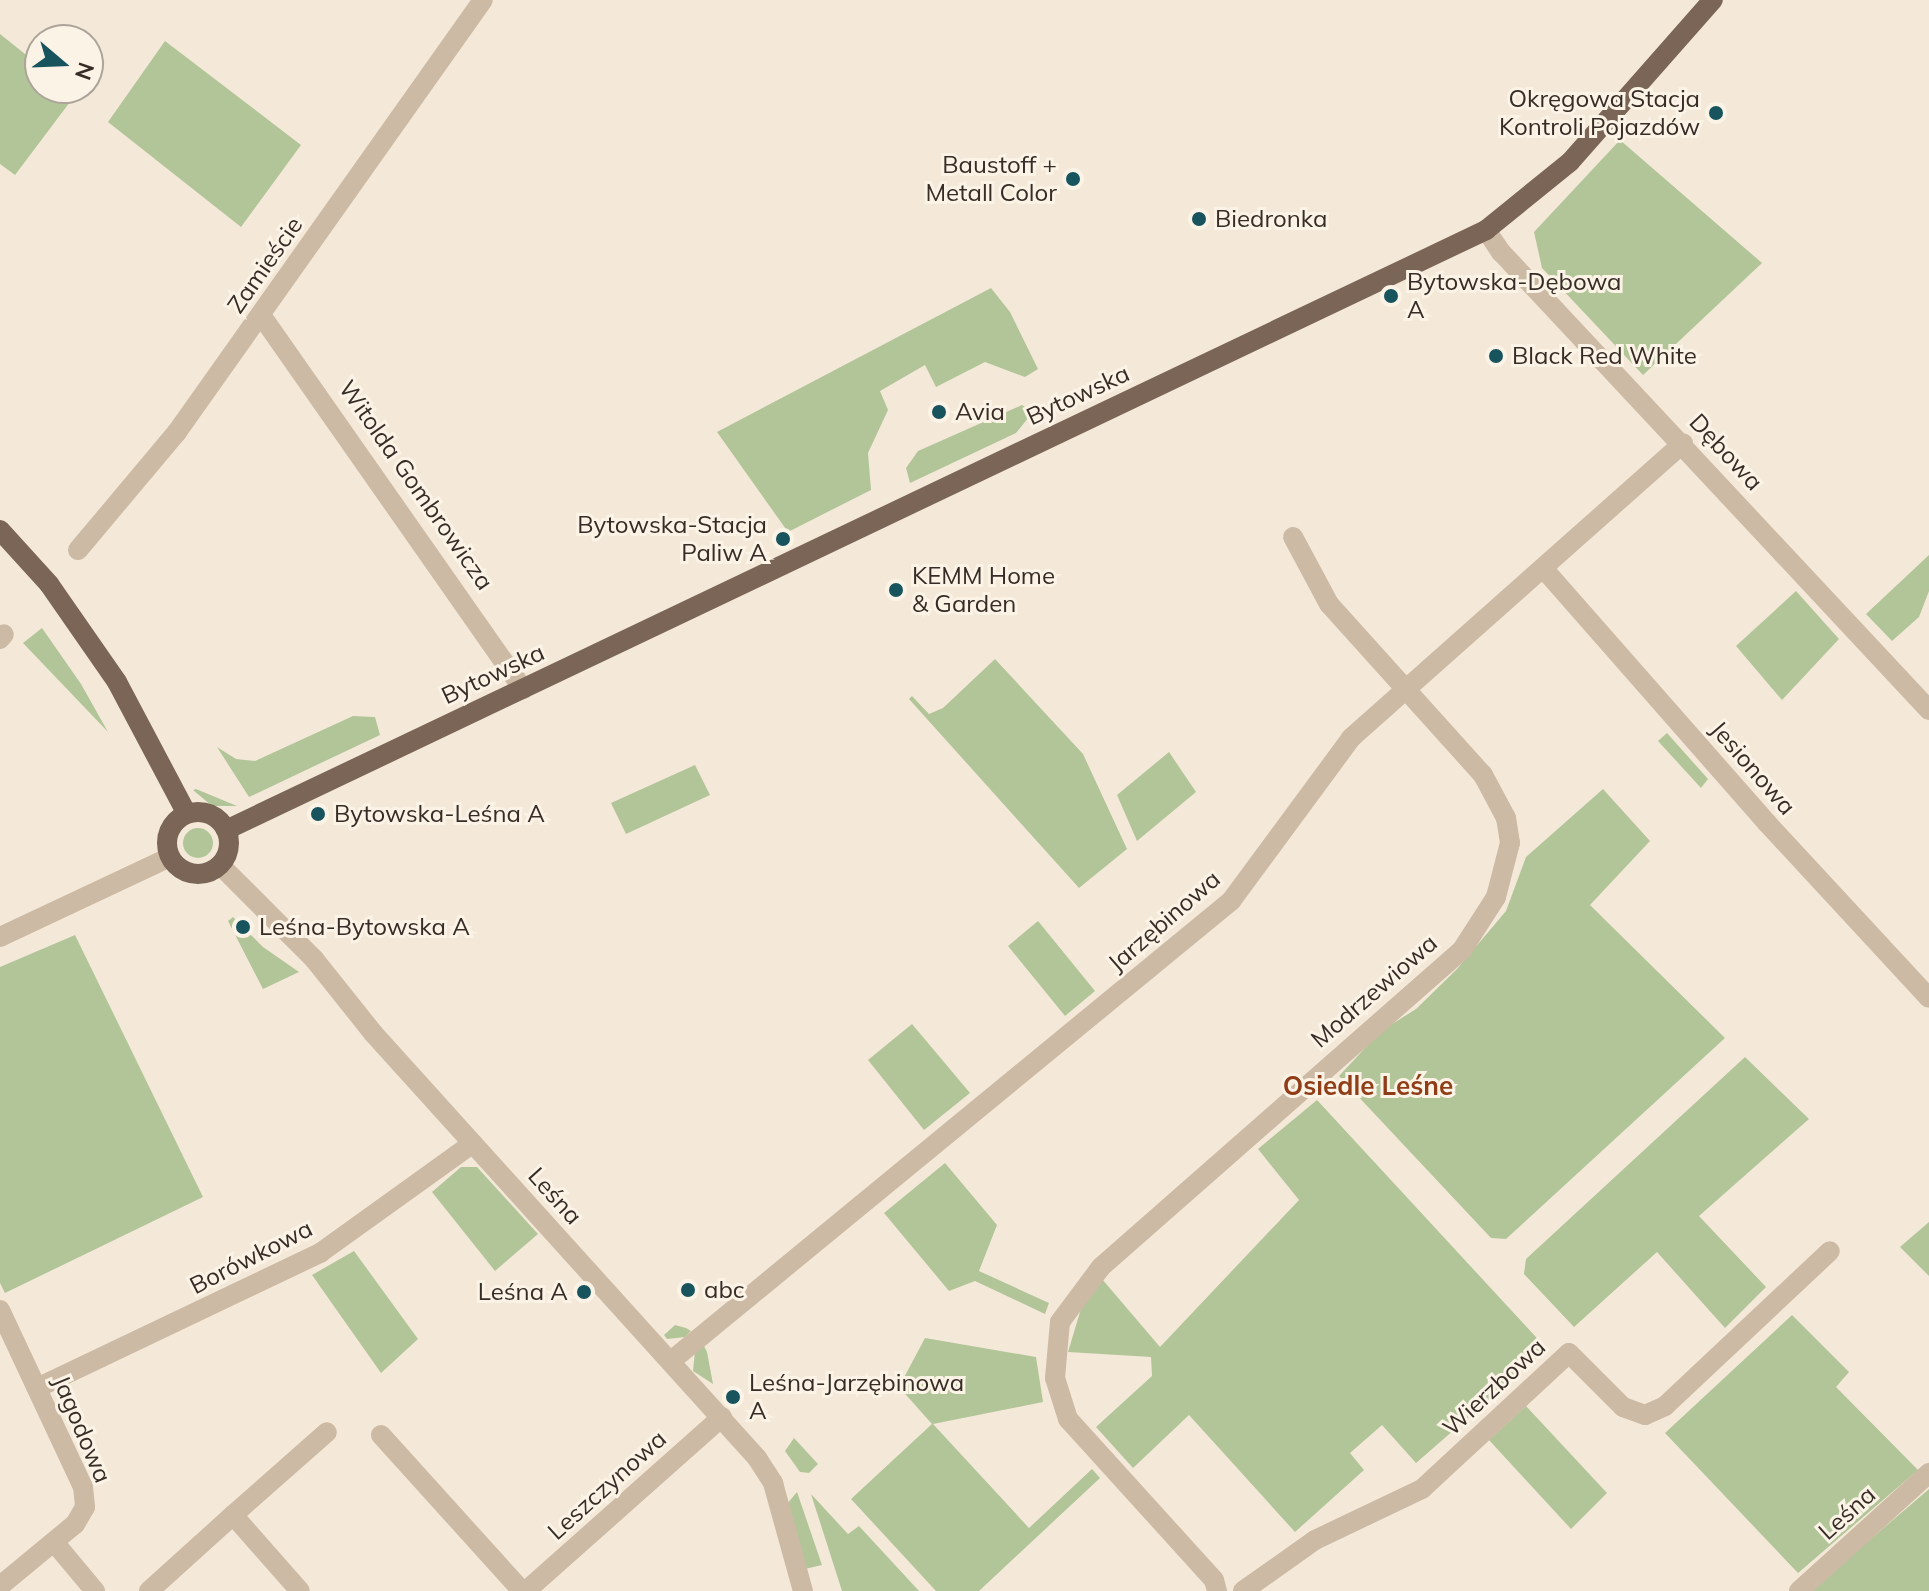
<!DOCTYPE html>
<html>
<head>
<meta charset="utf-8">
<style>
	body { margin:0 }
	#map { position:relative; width:1929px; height:1591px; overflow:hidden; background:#f4e9d9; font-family:Mulish,sans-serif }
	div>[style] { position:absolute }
	.green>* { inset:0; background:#b2c598 }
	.round { border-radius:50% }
	.minor>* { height:20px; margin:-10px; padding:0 10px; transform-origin:10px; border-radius:10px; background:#cdbaa4 }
	.major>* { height:20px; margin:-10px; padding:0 10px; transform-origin:10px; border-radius:10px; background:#7b6556 }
	.major>.ring { margin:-10px; padding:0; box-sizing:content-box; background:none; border:20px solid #7b6556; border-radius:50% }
	.dots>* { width:22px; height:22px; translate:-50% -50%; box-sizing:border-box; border:4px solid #fbf3e6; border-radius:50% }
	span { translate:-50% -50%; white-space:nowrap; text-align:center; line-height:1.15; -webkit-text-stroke:6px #fbf3e6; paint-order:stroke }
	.poi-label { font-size:24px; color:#382d26 }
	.right { translate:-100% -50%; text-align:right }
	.left { translate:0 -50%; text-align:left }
	.street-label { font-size:24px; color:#382d26 }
	.neighbourhood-label { font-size:26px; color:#8f3c17; font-weight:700 }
	.north { position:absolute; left:24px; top:24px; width:80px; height:80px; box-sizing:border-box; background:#fbf3e6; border:2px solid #ada499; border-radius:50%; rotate:109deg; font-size:22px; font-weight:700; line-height:32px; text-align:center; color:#382d26 }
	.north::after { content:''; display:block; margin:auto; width:28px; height:36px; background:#17545e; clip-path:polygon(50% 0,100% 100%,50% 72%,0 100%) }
</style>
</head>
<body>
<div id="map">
	<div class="green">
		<i style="clip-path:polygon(0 34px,40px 66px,40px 88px,68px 88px,76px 94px,15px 175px,0 164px)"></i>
		<i style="clip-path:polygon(165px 41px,301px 145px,241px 227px,108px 122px)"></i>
		<i style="clip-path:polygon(1620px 140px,1762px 263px,1643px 375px,1542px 268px,1534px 232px)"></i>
		<i style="clip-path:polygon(991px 288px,1010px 312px,1038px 369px,1025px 377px,985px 362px,936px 387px,925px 365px,880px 391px,888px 410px,868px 453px,871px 490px,788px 532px,717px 432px)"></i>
		<i style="clip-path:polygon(1022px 405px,1033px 412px,1016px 433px,910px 483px,906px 468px,918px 451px)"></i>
		<i style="clip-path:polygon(1929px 555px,1929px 591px,1919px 617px,1892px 641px,1866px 614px)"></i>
		<i style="clip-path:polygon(1796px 591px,1839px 639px,1782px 700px,1736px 646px)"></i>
		<i style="clip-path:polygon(42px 628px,81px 684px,108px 732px,23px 643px)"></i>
		<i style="clip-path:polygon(995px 659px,1083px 754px,1127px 849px,1079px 888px,909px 699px,912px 696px,929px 714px,943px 708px)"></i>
		<i style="clip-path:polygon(353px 716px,375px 717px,380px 735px,249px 797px,217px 747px,236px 759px,255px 761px)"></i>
		<i style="clip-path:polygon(1667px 733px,1708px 779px,1701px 788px,1658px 741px)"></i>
		<i style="clip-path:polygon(1169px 752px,1196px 792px,1137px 841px,1117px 795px)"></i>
		<i style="clip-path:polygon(695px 765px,710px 795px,626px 834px,611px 803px)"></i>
		<i style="clip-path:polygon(1603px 789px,1650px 841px,1590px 905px,1725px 1038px,1506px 1239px,1491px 1238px,1339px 1076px,1381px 1031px,1416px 1009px,1457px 969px,1506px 911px,1526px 857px)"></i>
		<i style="clip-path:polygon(193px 790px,196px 789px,237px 806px,212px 806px)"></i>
		<i class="round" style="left:183px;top:828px;width:30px;height:30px"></i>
		<i style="clip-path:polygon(233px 917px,263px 947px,299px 972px,263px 989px,228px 921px)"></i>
		<i style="clip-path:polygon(1038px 921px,1095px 991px,1065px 1016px,1008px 946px)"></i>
		<i style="clip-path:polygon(75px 935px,203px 1197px,5px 1293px,0 1283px,0 967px)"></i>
		<i style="clip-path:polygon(912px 1024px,970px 1093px,924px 1130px,868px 1060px)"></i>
		<i style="clip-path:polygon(1745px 1057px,1809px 1119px,1699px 1216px,1766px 1287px,1725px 1328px,1657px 1252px,1574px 1327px,1524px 1274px,1526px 1259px)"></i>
		<i style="clip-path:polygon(1317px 1100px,1547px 1349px,1416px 1463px,1382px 1425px,1350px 1453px,1364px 1470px,1295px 1532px,1189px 1415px,1133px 1468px,1096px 1427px,1152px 1376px,1151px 1357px,1068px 1352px,1083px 1302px,1102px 1279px,1160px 1347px,1299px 1200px,1258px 1149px)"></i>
		<i style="clip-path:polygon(945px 1163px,997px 1225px,979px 1271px,1049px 1303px,1045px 1314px,975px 1281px,949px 1291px,884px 1213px)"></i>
		<i style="clip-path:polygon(461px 1167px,477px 1167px,538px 1234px,495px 1271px,432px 1192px)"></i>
		<i style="clip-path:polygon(1929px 1222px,1929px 1276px,1900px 1247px)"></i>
		<i style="clip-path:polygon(354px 1251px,418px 1339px,381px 1373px,312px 1275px)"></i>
		<i style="clip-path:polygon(1792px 1315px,1849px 1372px,1836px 1387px,1918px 1470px,1798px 1573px,1665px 1433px)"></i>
		<i style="clip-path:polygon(675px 1325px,686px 1328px,691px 1331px,685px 1337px,667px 1339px,664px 1335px)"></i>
		<i style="clip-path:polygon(925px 1338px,1036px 1357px,1043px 1402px,933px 1424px,1029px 1528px,1092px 1469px,1100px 1478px,979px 1591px,936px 1591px,851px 1499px,932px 1424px,899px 1387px)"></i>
		<i style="clip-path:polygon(703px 1344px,707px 1352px,713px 1384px,693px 1371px,695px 1351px)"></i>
		<i style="clip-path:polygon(1526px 1406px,1607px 1493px,1571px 1529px,1489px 1440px)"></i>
		<i style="clip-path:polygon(794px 1438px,818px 1464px,809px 1473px,800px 1472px,785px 1451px)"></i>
		<i style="clip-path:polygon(1929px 1489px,1929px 1591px,1810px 1591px)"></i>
		<i style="clip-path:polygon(797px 1492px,822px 1565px,805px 1569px,787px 1504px)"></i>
		<i style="clip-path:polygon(811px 1494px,848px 1534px,859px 1526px,919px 1591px,842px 1591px)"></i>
	</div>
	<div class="minor">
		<i style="left:1486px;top:230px;width:27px;rotate:56deg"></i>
		<i style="left:1501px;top:252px;width:627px;rotate:46.94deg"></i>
		<i style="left:261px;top:315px;width:457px;rotate:55deg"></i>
		<i style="left:78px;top:550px;width:154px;rotate:-50deg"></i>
		<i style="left:177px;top:432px;width:529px;rotate:-54.69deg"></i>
		<i style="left:1543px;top:568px;width:339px;rotate:48.7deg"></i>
		<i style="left:1767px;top:823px;width:238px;rotate:47.2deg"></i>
		<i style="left:0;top:639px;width:6px;rotate:-51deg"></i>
		<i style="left:220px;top:865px;width:133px;rotate:45deg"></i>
		<i style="left:314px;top:959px;width:95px;rotate:51.4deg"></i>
		<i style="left:373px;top:1033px;width:573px;rotate:47.9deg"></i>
		<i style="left:757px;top:1458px;width:30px;rotate:57deg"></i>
		<i style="left:773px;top:1483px;width:112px;rotate:74.5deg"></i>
		<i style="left:0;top:937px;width:188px;rotate:-25.2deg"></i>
		<i style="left:0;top:1310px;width:195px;rotate:64.9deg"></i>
		<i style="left:83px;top:1487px;width:20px;rotate:84deg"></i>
		<i style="left:85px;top:1507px;width:20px;rotate:120deg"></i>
		<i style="left:75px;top:1524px;width:97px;rotate:140.4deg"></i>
		<i style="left:671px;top:1361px;width:725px;rotate:-39.4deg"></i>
		<i style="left:1231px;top:901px;width:202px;rotate:-53.6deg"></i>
		<i style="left:1351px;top:738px;width:444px;rotate:-41.6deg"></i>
		<i style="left:37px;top:1388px;width:314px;rotate:-25.5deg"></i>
		<i style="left:320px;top:1253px;width:188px;rotate:-35.7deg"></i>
		<i style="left:381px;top:1435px;width:210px;rotate:47.9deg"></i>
		<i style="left:233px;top:1515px;width:125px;rotate:-41.4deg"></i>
		<i style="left:54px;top:1542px;width:64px;rotate:50.1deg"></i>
		<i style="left:149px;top:1591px;width:113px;rotate:-42.1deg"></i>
		<i style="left:233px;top:1515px;width:101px;rotate:48.6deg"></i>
		<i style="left:526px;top:1591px;width:262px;rotate:-41.6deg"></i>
		<i style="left:1217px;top:1591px;width:11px;rotate:-105deg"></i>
		<i style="left:1214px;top:1580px;width:217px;rotate:-132.2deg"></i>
		<i style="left:1068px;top:1419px;width:43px;rotate:-107.6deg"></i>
		<i style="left:1055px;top:1378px;width:56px;rotate:-84.9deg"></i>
		<i style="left:1060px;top:1322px;width:69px;rotate:-53.3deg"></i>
		<i style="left:1101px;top:1267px;width:480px;rotate:-41.3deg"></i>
		<i style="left:1462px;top:950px;width:63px;rotate:-57.3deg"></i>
		<i style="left:1496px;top:897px;width:56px;rotate:-75.5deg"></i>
		<i style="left:1510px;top:843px;width:25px;rotate:-99deg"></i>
		<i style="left:1506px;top:818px;width:49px;rotate:-118.1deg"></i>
		<i style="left:1483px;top:775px;width:230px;rotate:-132deg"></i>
		<i style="left:1329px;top:604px;width:76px;rotate:-118.2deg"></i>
		<i style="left:1243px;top:1591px;width:88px;rotate:-35.3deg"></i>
		<i style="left:1315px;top:1540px;width:119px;rotate:-25.5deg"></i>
		<i style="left:1422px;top:1489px;width:200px;rotate:-42.8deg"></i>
		<i style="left:1569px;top:1353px;width:76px;rotate:45deg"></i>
		<i style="left:1623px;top:1407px;width:23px;rotate:20deg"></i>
		<i style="left:1645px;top:1415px;width:22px;rotate:-24deg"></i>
		<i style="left:1665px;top:1406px;width:226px;rotate:-43.2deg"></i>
		<i style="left:1799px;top:1591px;width:176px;rotate:-42.2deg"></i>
	</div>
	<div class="major">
		<i style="left:0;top:530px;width:73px;rotate:47.8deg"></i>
		<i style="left:49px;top:584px;width:119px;rotate:55.2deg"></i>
		<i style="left:117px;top:682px;width:149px;rotate:62.1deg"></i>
		<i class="ring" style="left:167px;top:812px;width:42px;height:42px"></i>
		<i style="left:226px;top:830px;width:1396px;rotate:-25.46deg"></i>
		<i style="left:1486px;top:230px;width:108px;rotate:-39deg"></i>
		<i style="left:1570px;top:162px;width:216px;rotate:-48.6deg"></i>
	</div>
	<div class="dots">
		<i style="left:1716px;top:113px;background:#17545e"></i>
		<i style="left:1073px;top:179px;background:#17545e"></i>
		<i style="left:1199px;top:219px;background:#17545e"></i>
		<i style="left:1391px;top:296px;background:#17545e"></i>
		<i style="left:1496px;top:356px;background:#17545e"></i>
		<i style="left:939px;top:412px;background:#17545e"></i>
		<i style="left:783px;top:539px;background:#17545e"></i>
		<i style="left:896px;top:590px;background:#17545e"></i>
		<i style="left:318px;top:814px;background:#17545e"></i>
		<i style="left:243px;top:927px;background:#17545e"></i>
		<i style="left:688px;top:1290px;background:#17545e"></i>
		<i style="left:584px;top:1292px;background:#17545e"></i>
		<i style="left:733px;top:1397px;background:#17545e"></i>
	</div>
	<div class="poi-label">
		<span class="right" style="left:1700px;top:113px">Okręgowa Stacja<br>Kontroli Pojazdów</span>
		<span class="right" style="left:1057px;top:179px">Baustoff +<br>Metall Color</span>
		<span class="left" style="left:1215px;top:219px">Biedronka</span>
		<span class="left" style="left:1407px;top:296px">Bytowska-Dębowa<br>A</span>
		<span class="left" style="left:1512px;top:356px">Black Red White</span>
		<span class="left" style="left:955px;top:412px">Avia</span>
		<span class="right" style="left:767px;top:539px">Bytowska-Stacja<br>Paliw A</span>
		<span class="left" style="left:912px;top:590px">KEMM Home<br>&amp; Garden</span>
		<span class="left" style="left:334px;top:814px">Bytowska-Leśna A</span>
		<span class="left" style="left:259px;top:927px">Leśna-Bytowska A</span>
		<span class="left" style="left:704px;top:1290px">abc</span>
		<span class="right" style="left:568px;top:1292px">Leśna A</span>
		<span class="left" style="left:749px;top:1397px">Leśna-Jarzębinowa<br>A</span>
	</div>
	<div class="street-label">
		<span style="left:265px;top:265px;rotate:-55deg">Zamieście</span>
		<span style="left:1078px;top:395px;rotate:-25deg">Bytowska</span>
		<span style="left:1726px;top:452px;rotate:47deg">Dębowa</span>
		<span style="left:416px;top:485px;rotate:55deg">Witolda Gombrowicza</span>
		<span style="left:493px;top:674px;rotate:-25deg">Bytowska</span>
		<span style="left:1753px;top:768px;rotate:49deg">Jesionowa</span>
		<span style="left:1164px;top:921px;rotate:-41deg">Jarzębinowa</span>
		<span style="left:1374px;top:991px;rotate:-41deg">Modrzewiowa</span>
		<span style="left:555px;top:1196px;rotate:48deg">Leśna</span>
		<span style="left:251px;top:1257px;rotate:-27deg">Borówkowa</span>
		<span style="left:1494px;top:1387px;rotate:-43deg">Wierzbowa</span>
		<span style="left:82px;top:1429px;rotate:67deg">Jagodowa</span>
		<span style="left:607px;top:1485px;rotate:-42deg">Leszczynowa</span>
		<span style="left:1847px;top:1513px;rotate:-42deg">Leśna</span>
	</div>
	<div class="neighbourhood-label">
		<span style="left:1368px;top:1086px">Osiedle Leśne</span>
	</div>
	<div class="north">N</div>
</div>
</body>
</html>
